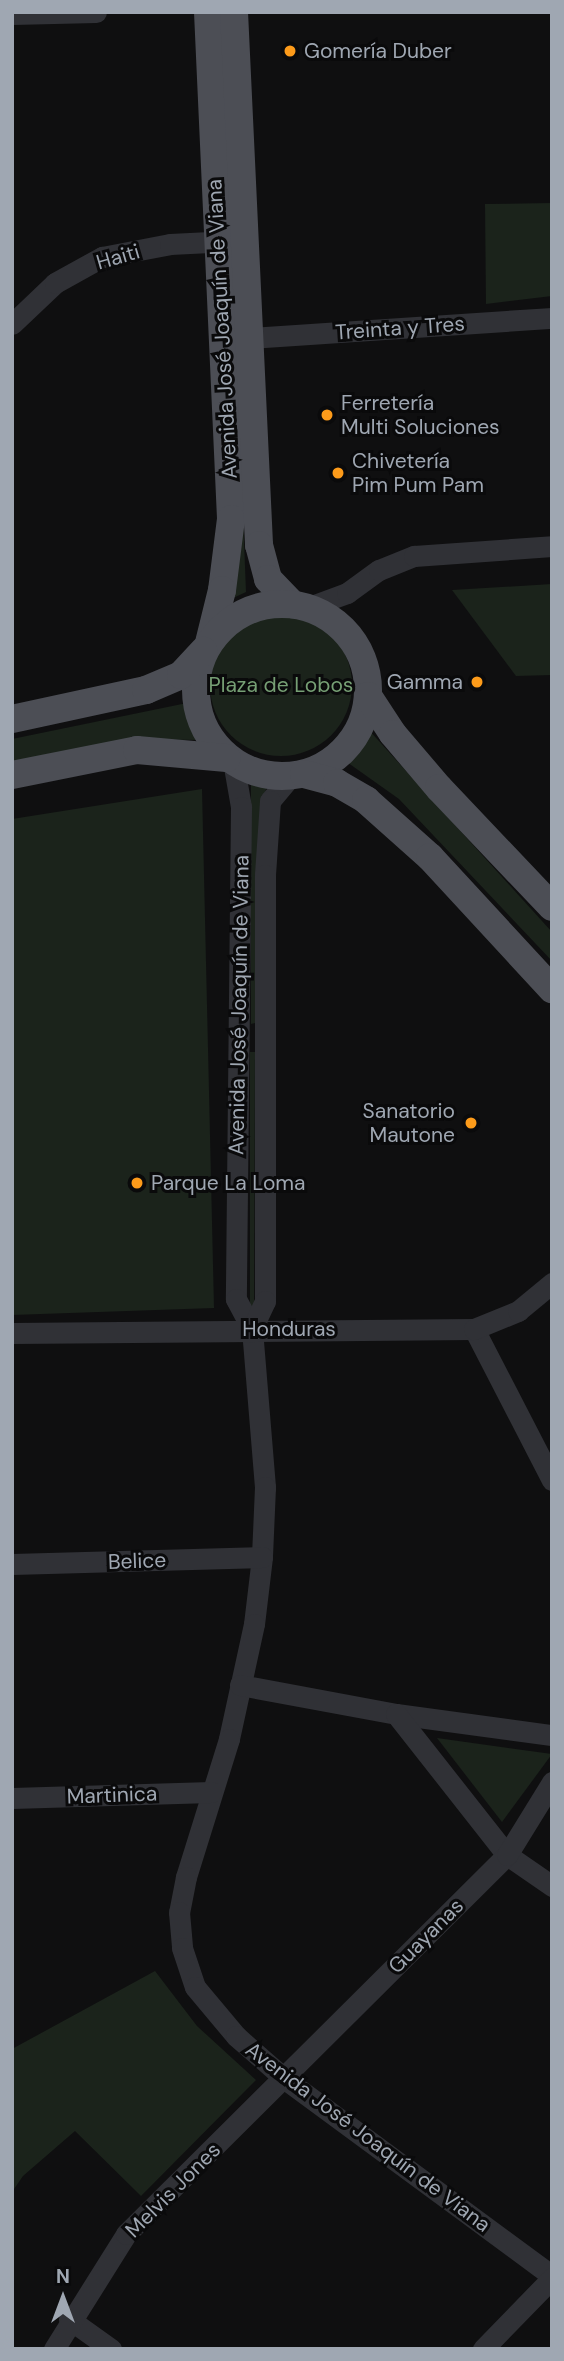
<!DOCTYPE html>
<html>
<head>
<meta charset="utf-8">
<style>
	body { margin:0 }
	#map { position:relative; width:564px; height:2361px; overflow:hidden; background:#0f0f10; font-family:"DM Sans",sans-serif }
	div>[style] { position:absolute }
	.green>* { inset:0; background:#1b231b }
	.round { border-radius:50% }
	.minor>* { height:21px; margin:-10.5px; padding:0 10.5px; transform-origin:10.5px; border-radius:10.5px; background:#303136 }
	.major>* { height:28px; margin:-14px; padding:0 14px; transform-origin:14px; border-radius:14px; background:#4c4e55 }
	.major>.ring { margin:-14px; padding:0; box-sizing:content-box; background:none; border:28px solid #4c4e55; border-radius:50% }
	.dots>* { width:19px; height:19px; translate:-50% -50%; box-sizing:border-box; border:4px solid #0a0a0b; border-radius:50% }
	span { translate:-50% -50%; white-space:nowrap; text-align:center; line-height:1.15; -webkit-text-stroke:6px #0a0a0b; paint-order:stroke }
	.poi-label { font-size:21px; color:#9fa7b2 }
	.left { translate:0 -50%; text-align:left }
	.right { translate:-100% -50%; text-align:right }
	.street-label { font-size:21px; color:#9fa7b2 }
	.park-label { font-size:21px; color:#769f74 }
	.frame { position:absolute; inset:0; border:14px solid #9fa7b2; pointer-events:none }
	.north { position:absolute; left:28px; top:2263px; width:70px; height:70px; -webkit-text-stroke:5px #0a0a0b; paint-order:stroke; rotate:0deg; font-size:19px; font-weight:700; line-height:28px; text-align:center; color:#9fa7b2 }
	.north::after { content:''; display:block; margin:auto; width:24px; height:32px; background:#9fa7b2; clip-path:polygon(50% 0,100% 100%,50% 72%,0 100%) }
</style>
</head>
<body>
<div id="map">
	<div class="green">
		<i style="clip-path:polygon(552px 203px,552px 296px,486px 304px,485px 204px)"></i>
		<i style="clip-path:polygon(233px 257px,246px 592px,229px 600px)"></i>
		<i style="clip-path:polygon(552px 584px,552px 675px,516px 676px,452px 590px)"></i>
		<i class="round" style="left:210px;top:614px;width:142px;height:142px"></i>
		<i style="clip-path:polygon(187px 703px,190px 722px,200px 740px,131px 739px,12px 762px,12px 739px)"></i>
		<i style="clip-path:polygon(368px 729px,552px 932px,552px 961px,399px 799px,344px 760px)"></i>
		<i style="clip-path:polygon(251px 778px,268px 782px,262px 804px,255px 1023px,251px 1024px)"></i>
		<i style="clip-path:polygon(202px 789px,214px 1308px,12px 1315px,12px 819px)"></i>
		<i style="clip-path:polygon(250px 1052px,255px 1052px,254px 1307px,250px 1308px)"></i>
		<i style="clip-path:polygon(437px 1738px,552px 1754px,502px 1822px)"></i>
		<i style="clip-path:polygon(155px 1971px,197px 2026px,256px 2080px,141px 2196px,75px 2131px,23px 2176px,12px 2192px,12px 2049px)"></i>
	</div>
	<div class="minor">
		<i style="left:12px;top:14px;width:84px;rotate:-1.4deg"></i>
		<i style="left:12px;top:324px;width:59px;rotate:-43.6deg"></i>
		<i style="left:55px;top:283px;width:54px;rotate:-29deg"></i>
		<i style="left:102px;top:257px;width:69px;rotate:-10.8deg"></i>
		<i style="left:170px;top:244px;width:60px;rotate:-2.9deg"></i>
		<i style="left:249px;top:338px;width:304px;rotate:-3.8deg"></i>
		<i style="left:306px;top:608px;width:44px;rotate:-20.1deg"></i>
		<i style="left:347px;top:593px;width:39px;rotate:-36deg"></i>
		<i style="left:379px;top:570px;width:38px;rotate:-22deg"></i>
		<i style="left:414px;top:556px;width:138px;rotate:-4.1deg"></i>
		<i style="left:233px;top:761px;width:47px;rotate:80.1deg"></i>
		<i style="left:241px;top:807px;width:492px;rotate:90.6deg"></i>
		<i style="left:236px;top:1299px;width:34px;rotate:62deg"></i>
		<i style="left:290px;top:777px;width:31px;rotate:130deg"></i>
		<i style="left:270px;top:801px;width:74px;rotate:93.9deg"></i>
		<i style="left:265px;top:875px;width:426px;rotate:90deg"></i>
		<i style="left:265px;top:1301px;width:31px;rotate:115deg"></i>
		<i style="left:252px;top:1329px;width:159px;rotate:85.3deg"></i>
		<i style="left:265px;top:1487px;width:70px;rotate:92.5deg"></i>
		<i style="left:262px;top:1557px;width:67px;rotate:96.8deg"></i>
		<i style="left:254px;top:1624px;width:118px;rotate:102.3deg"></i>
		<i style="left:229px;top:1739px;width:145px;rotate:107.3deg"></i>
		<i style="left:186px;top:1877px;width:36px;rotate:101deg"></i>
		<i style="left:179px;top:1912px;width:36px;rotate:85deg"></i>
		<i style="left:182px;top:1948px;width:41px;rotate:71.6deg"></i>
		<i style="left:195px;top:1987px;width:64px;rotate:50.1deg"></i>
		<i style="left:236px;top:2036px;width:65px;rotate:41.3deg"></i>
		<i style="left:285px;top:2079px;width:332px;rotate:36.4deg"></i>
		<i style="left:474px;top:1329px;width:170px;rotate:62.7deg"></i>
		<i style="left:12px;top:1333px;width:462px;rotate:-0.5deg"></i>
		<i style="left:474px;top:1329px;width:48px;rotate:-22.2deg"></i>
		<i style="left:518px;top:1311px;width:44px;rotate:-39.5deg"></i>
		<i style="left:12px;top:1564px;width:250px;rotate:-1.6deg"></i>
		<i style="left:240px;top:1685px;width:159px;rotate:10.5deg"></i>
		<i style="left:396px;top:1714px;width:157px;rotate:7.7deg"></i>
		<i style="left:396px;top:1714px;width:179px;rotate:51.8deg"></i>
		<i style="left:507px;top:1855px;width:55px;rotate:34.6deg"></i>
		<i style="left:12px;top:1798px;width:199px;rotate:-1.7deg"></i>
		<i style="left:69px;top:2319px;width:52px;rotate:35.5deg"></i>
		<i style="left:54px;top:2349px;width:136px;rotate:-57.9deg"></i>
		<i style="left:126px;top:2234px;width:537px;rotate:-44.85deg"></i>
		<i style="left:507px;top:1855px;width:86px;rotate:-58.3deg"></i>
		<i style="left:483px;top:2349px;width:99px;rotate:-45.8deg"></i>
	</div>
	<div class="major">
		<i style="left:208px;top:12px;width:508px;rotate:87.4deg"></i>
		<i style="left:231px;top:519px;width:72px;rotate:97.2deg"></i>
		<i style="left:222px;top:590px;width:55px;rotate:103.8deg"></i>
		<i style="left:234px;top:12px;width:534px;rotate:87.31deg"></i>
		<i style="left:259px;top:545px;width:35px;rotate:75deg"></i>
		<i style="left:268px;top:579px;width:35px;rotate:46deg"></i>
		<i class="ring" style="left:196px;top:604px;width:144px;height:144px"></i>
		<i style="left:368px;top:696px;width:45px;rotate:56.7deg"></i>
		<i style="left:393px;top:734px;width:71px;rotate:49.6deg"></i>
		<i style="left:439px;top:788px;width:164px;rotate:46.5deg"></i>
		<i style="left:12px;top:719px;width:137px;rotate:-12.2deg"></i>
		<i style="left:146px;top:690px;width:38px;rotate:-23deg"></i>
		<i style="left:181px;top:675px;width:33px;rotate:-47deg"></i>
		<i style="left:304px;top:774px;width:34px;rotate:15deg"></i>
		<i style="left:337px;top:783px;width:34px;rotate:30deg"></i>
		<i style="left:366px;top:800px;width:86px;rotate:41.7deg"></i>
		<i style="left:430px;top:857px;width:180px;rotate:47.3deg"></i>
		<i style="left:12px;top:775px;width:127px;rotate:-11.3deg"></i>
		<i style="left:137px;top:750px;width:90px;rotate:5.1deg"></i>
	</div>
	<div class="dots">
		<i style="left:290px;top:51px;background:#fd9b1a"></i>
		<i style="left:327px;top:415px;background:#fd9b1a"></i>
		<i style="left:338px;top:473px;background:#fd9b1a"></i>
		<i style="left:477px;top:682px;background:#fd9b1a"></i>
		<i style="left:471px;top:1123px;background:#fd9b1a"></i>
		<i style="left:137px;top:1183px;background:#fd9b1a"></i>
	</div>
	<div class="poi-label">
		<span class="left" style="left:304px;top:51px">Gomería Duber</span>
		<span class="left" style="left:341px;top:415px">Ferretería<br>Multi Soluciones</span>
		<span class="left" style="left:352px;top:473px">Chivetería<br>Pim Pum Pam</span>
		<span class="right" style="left:463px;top:682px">Gamma</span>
		<span class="right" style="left:455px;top:1123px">Sanatorio<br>Mautone</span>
		<span class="left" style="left:151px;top:1183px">Parque La Loma</span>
	</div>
	<div class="street-label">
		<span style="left:118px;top:257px;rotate:-16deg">Haiti</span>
		<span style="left:400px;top:328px;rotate:-4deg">Treinta y Tres</span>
		<span style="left:222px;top:329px;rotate:-93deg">Avenida José Joaquín de Viana</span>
		<span style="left:239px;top:1005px;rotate:-89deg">Avenida José Joaquín de Viana</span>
		<span style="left:289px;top:1329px">Honduras</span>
		<span style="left:137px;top:1561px;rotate:-2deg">Belice</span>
		<span style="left:112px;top:1795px;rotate:-2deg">Martinica</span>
		<span style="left:426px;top:1936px;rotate:-45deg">Guayanas</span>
		<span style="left:368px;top:2137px;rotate:37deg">Avenida José Joaquín de Viana</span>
		<span style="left:173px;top:2190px;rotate:-45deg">Melvis Jones</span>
	</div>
	<div class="park-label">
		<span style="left:281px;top:685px">Plaza de Lobos</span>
	</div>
	<div class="frame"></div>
	<div class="north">N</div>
</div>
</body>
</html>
